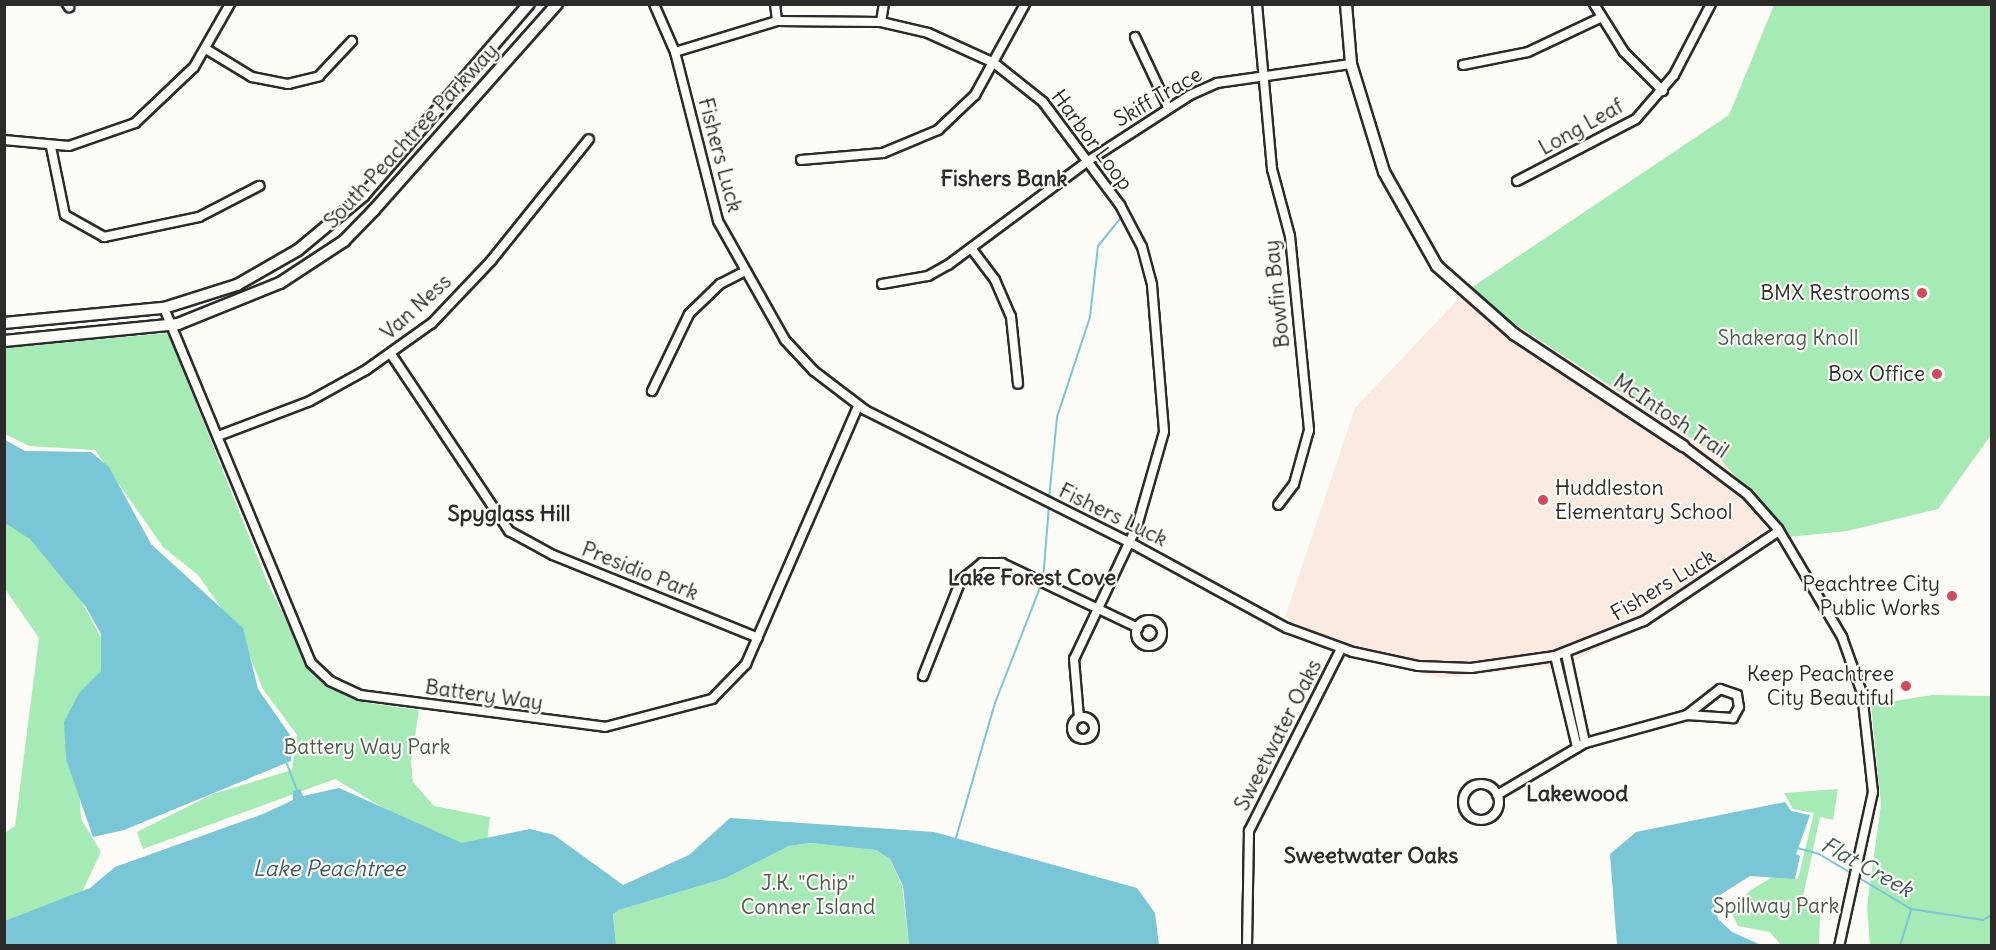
<!DOCTYPE html>
<html>
<head>
<meta charset="utf-8">
<style>
	body { margin:0 }
	#map { position:relative; width:1996px; height:950px; overflow:hidden; background:#fdfcf7; font-family:Delius,sans-serif }
	div>[style] { position:absolute }
	.built>* { inset:0; background:#fbeadf }
	.green>* { inset:0; background:#a6ebb6 }
	.water>* { inset:0; background:#78c6d6 }
	.stream>* { height:2px; margin:-1px; padding:0 1px; transform-origin:1px; border-radius:1px; background:#78c6d6 }
	.roads { filter:drop-shadow(2px 0 #2b2b2b) drop-shadow(-2px 0 #2b2b2b) drop-shadow(0 2px #2b2b2b) drop-shadow(0 -2px #2b2b2b) }
	.street>* { height:8px; margin:-4px; padding:0 4px; transform-origin:4px; border-radius:4px; background:#fdfcf7 }
	.street>.ring { margin:-4px; padding:0; box-sizing:content-box; background:none; border:8px solid #fdfcf7; border-radius:50% }
	.secondary>* { height:10px; margin:-5px; padding:0 5px; transform-origin:5px; border-radius:5px; background:#fdfcf7 }
	.dots>* { width:16px; height:16px; translate:-50% -50%; box-sizing:border-box; border:3px solid #fdfcf7; border-radius:50% }
	span { translate:-50% -50%; white-space:nowrap; text-align:center; line-height:1.15; -webkit-text-stroke:4.5px #fdfcf7; paint-order:stroke }
	.street-label { font-size:21px; color:#2b2b2b }
	.poi-label { font-size:21px; color:#2b2b2b }
	.right { translate:-100% -50%; text-align:right }
	.left { translate:0 -50%; text-align:left }
	.park-label { font-size:21px; color:#4a5b4e }
	.neighbourhood-label { font-size:22px; color:#2b2b2b; font-weight:700 }
	.water-label { font-size:22px; color:#425a5e; font-style:italic }
	.frame { position:absolute; inset:0; border:6px solid #2b2b2b; pointer-events:none }
</style>
</head>
<body>
<div id="map">
	<div class="built">
		<i style="clip-path:polygon(1465px 292px,1733px 465px,1776px 518px,1684px 605px,1566px 665px,1441px 678px,1344px 653px,1285px 617px,1355px 408px)"></i>
	</div>
	<div class="green">
		<i style="clip-path:polygon(1774px 5px,1991px 5px,1991px 435px,1938px 509px,1847px 531px,1788px 537px,1716px 454px,1465px 292px,1729px 115px)"></i>
		<i style="clip-path:polygon(168px 333px,268px 584px,315px 678px,368px 703px,419px 710px,411px 762px,413px 782px,434px 806px,490px 817px,486px 851px,425px 833px,335px 779px,143px 849px,137px 832px,213px 794px,292px 770px,297px 735px,263px 689px,243px 639px,198px 575px,163px 547px,95px 450px,29px 446px,5px 434px,4px 348px)"></i>
		<i style="clip-path:polygon(5px 510px,37px 517px,109px 653px,76px 735px,81px 819px,101px 852px,76px 905px,5px 937px,5px 833px,15px 826px,39px 638px,5px 589px)"></i>
		<i style="clip-path:polygon(1932px 695px,1991px 696px,1991px 945px,1870px 945px,1867px 907px,1881px 804px,1871px 705px)"></i>
		<i style="clip-path:polygon(1838px 789px,1833px 820px,1820px 817px,1803px 897px,1820px 915px,1819px 945px,1781px 945px,1770px 932px,1738px 926px,1731px 912px,1749px 891px,1776px 875px,1798px 879px,1814px 813px,1793px 809px,1784px 793px)"></i>
		<i style="clip-path:polygon(810px 843px,876px 850px,890px 859px,902px 886px,909px 945px,616px 945px,613px 913px,619px 910px,726px 878px,789px 846px)"></i>
	</div>
	<div class="water">
		<i style="clip-path:polygon(5px 440px,25px 451px,91px 452px,109px 467px,151px 544px,243px 628px,258px 689px,292px 738px,291px 761px,124px 830px,93px 837px,66px 759px,64px 722px,79px 693px,101px 671px,101px 634px,86px 607px,30px 539px,5px 523px)"></i>
		<i style="clip-path:polygon(339px 788px,462px 843px,530px 829px,554px 835px,623px 885px,689px 855px,730px 818px,934px 832px,1137px 888px,1155px 913px,1159px 945px,909px 945px,903px 886px,890px 859px,876px 850px,810px 843px,789px 846px,726px 878px,619px 910px,613px 914px,616px 945px,5px 945px,5px 921px,90px 888px,115px 867px,263px 814px,293px 800px,293px 791px,300px 789px,303px 796px)"></i>
		<i style="clip-path:polygon(1785px 802px,1791px 811px,1810px 815px,1796px 854px,1800px 856px,1795px 879px,1750px 876px,1720px 895px,1715px 907px,1718px 919px,1732px 932px,1761px 945px,1617px 945px,1610px 854px,1636px 832px)"></i>
	</div>
	<div class="stream">
		<i style="left:1049px;top:499px;width:82px;rotate:-84.4deg"></i>
		<i style="left:1057px;top:417px;width:105px;rotate:-71.7deg"></i>
		<i style="left:1090px;top:317px;width:71px;rotate:-83.6deg"></i>
		<i style="left:1098px;top:246px;width:40px;rotate:-51deg"></i>
		<i style="left:1043px;top:580px;width:75px;rotate:-85.4deg"></i>
		<i style="left:287px;top:764px;width:28px;rotate:69deg"></i>
		<i style="left:956px;top:838px;width:141px;rotate:-73.9deg"></i>
		<i style="left:995px;top:703px;width:127px;rotate:-68.7deg"></i>
		<i style="left:1797px;top:848px;width:23px;rotate:15deg"></i>
		<i style="left:1819px;top:854px;width:107px;rotate:30.9deg"></i>
		<i style="left:1911px;top:909px;width:73px;rotate:8.7deg"></i>
		<i style="left:1983px;top:920px;width:10px;rotate:-29deg"></i>
		<i style="left:1900px;top:946px;width:39px;rotate:-73deg"></i>
	</div>
	<div class="roads">
		<div class="street">
			<i style="left:67px;top:4px;width:4px;rotate:56deg"></i>
			<i style="left:654px;top:4px;width:52px;rotate:66.4deg"></i>
			<i style="left:675px;top:52px;width:174px;rotate:75.7deg"></i>
			<i style="left:718px;top:221px;width:137px;rotate:60.6deg"></i>
			<i style="left:785px;top:340px;width:42px;rotate:46.9deg"></i>
			<i style="left:814px;top:371px;width:64px;rotate:37.4deg"></i>
			<i style="left:865px;top:410px;width:295px;rotate:26.6deg"></i>
			<i style="left:1129px;top:542px;width:180px;rotate:28.6deg"></i>
			<i style="left:1287px;top:628px;width:70px;rotate:20deg"></i>
			<i style="left:1353px;top:652px;width:66px;rotate:12.2deg"></i>
			<i style="left:1418px;top:666px;width:53px;rotate:2.2deg"></i>
			<i style="left:1471px;top:668px;width:85px;rotate:-8.1deg"></i>
			<i style="left:1555px;top:656px;width:96px;rotate:-21.5deg"></i>
			<i style="left:1644px;top:621px;width:162px;rotate:-33.7deg"></i>
			<i style="left:775px;top:4px;width:17px;rotate:83deg"></i>
			<i style="left:1257px;top:4px;width:166px;rotate:84.8deg"></i>
			<i style="left:1272px;top:169px;width:69px;rotate:75deg"></i>
			<i style="left:1290px;top:236px;width:195px;rotate:84.4deg"></i>
			<i style="left:1309px;top:430px;width:56px;rotate:105.5deg"></i>
			<i style="left:1294px;top:484px;width:26px;rotate:127deg"></i>
			<i style="left:1594px;top:4px;width:57px;rotate:58deg"></i>
			<i style="left:1624px;top:52px;width:55px;rotate:45deg"></i>
			<i style="left:881px;top:22px;width:18px;rotate:-81deg"></i>
			<i style="left:1135px;top:37px;width:77px;rotate:64.8deg"></i>
			<i style="left:206px;top:49px;width:54px;rotate:31.3deg"></i>
			<i style="left:252px;top:77px;width:37px;rotate:11deg"></i>
			<i style="left:288px;top:84px;width:32px;rotate:-14deg"></i>
			<i style="left:319px;top:76px;width:48px;rotate:-46.7deg"></i>
			<i style="left:675px;top:52px;width:107px;rotate:-16.9deg"></i>
			<i style="left:777px;top:21px;width:104px;rotate:0.6deg"></i>
			<i style="left:881px;top:22px;width:48px;rotate:13.2deg"></i>
			<i style="left:928px;top:33px;width:72px;rotate:24.4deg"></i>
			<i style="left:994px;top:63px;width:63px;rotate:38.5deg"></i>
			<i style="left:1043px;top:102px;width:129px;rotate:53.2deg"></i>
			<i style="left:1120px;top:205px;width:47px;rotate:62.4deg"></i>
			<i style="left:1142px;top:247px;width:39px;rotate:75deg"></i>
			<i style="left:1152px;top:285px;width:147px;rotate:85.3deg"></i>
			<i style="left:1164px;top:432px;width:98px;rotate:106deg"></i>
			<i style="left:1137px;top:526px;width:147px;rotate:115.3deg"></i>
			<i style="left:1074px;top:659px;width:58px;rotate:85.1deg"></i>
			<i style="left:1463px;top:65px;width:66px;rotate:-11.3deg"></i>
			<i style="left:1528px;top:52px;width:80px;rotate:-25.3deg"></i>
			<i style="left:4px;top:140px;width:65px;rotate:5.3deg"></i>
			<i style="left:69px;top:146px;width:70px;rotate:-19.2deg"></i>
			<i style="left:135px;top:123px;width:81px;rotate:-43.5deg"></i>
			<i style="left:194px;top:67px;width:73px;rotate:-60.3deg"></i>
			<i style="left:51px;top:147px;width:69px;rotate:78.4deg"></i>
			<i style="left:65px;top:215px;width:45px;rotate:29.4deg"></i>
			<i style="left:104px;top:237px;width:97px;rotate:-11.9deg"></i>
			<i style="left:199px;top:217px;width:68px;rotate:-27.3deg"></i>
			<i style="left:801px;top:160px;width:82px;rotate:-4.9deg"></i>
			<i style="left:883px;top:153px;width:60px;rotate:-22.7deg"></i>
			<i style="left:938px;top:130px;width:51px;rotate:-43.4deg"></i>
			<i style="left:975px;top:95px;width:104px;rotate:-61.2deg"></i>
			<i style="left:1517px;top:181px;width:134px;rotate:-27.5deg"></i>
			<i style="left:1636px;top:119px;width:58px;rotate:-49.2deg"></i>
			<i style="left:1674px;top:75px;width:80px;rotate:-62.5deg"></i>
			<i style="left:971px;top:248px;width:40px;rotate:53deg"></i>
			<i style="left:995px;top:280px;width:40px;rotate:66.6deg"></i>
			<i style="left:1011px;top:317px;width:67px;rotate:84deg"></i>
			<i style="left:882px;top:284px;width:47px;rotate:-9.9deg"></i>
			<i style="left:928px;top:276px;width:23px;rotate:-29deg"></i>
			<i style="left:948px;top:265px;width:174px;rotate:-36.6deg"></i>
			<i style="left:1088px;top:161px;width:121px;rotate:-32.9deg"></i>
			<i style="left:1190px;top:95px;width:30px;rotate:-24deg"></i>
			<i style="left:1217px;top:83px;width:135px;rotate:-8.1deg"></i>
			<i style="left:164px;top:308px;width:384px;rotate:67.5deg"></i>
			<i style="left:311px;top:663px;width:26px;rotate:43deg"></i>
			<i style="left:330px;top:681px;width:33px;rotate:25deg"></i>
			<i style="left:360px;top:695px;width:247px;rotate:7.4deg"></i>
			<i style="left:605px;top:727px;width:111px;rotate:-14.7deg"></i>
			<i style="left:712px;top:699px;width:49px;rotate:-45.8deg"></i>
			<i style="left:746px;top:664px;width:281px;rotate:-66.5deg"></i>
			<i style="left:391px;top:354px;width:213px;rotate:56.3deg"></i>
			<i style="left:509px;top:531px;width:50px;rotate:28.6deg"></i>
			<i style="left:553px;top:555px;width:221px;rotate:22deg"></i>
			<i style="left:652px;top:391px;width:85px;rotate:-64.3deg"></i>
			<i style="left:689px;top:314px;width:43px;rotate:-44.1deg"></i>
			<i style="left:720px;top:284px;width:27px;rotate:-27deg"></i>
			<i style="left:218px;top:436px;width:98px;rotate:-20.8deg"></i>
			<i style="left:310px;top:401px;width:64px;rotate:-29deg"></i>
			<i style="left:366px;top:370px;width:81px;rotate:-35.5deg"></i>
			<i style="left:432px;top:323px;width:86px;rotate:-46.4deg"></i>
			<i style="left:491px;top:261px;width:156px;rotate:-51.2deg"></i>
			<i style="left:1683px;top:446px;width:80px;rotate:36.9deg"></i>
			<i style="left:1747px;top:494px;width:47px;rotate:48.5deg"></i>
			<i style="left:1778px;top:529px;width:126px;rotate:59.3deg"></i>
			<i style="left:1842px;top:637px;width:59px;rotate:70.3deg"></i>
			<i style="left:1862px;top:693px;width:100px;rotate:83.7deg"></i>
			<i style="left:1873px;top:792px;width:158px;rotate:102.4deg"></i>
			<i class="ring" style="left:1136px;top:620px;width:18px;height:18px"></i>
			<i style="left:1566px;top:654px;width:91px;rotate:77.9deg"></i>
			<i style="left:1555px;top:656px;width:94px;rotate:76.4deg"></i>
			<i style="left:923px;top:676px;width:103px;rotate:-68.4deg"></i>
			<i style="left:961px;top:580px;width:27px;rotate:-39deg"></i>
			<i style="left:982px;top:563px;width:20px"></i>
			<i style="left:1002px;top:563px;width:151px;rotate:25.5deg"></i>
			<i style="left:1720px;top:689px;width:18px;rotate:19deg"></i>
			<i style="left:1737px;top:695px;width:12px;rotate:81deg"></i>
			<i style="left:1739px;top:707px;width:13px;rotate:119deg"></i>
			<i style="left:1733px;top:718px;width:46px;rotate:-176.3deg"></i>
			<i style="left:1687px;top:715px;width:42px;rotate:-38.2deg"></i>
			<i class="ring" style="left:1072px;top:717px;width:14px;height:14px"></i>
			<i class="ring" style="left:1463px;top:784px;width:28px;height:28px"></i>
			<i style="left:1497px;top:795px;width:102px;rotate:-30.6deg"></i>
			<i style="left:1585px;top:743px;width:106px;rotate:-15.4deg"></i>
			<i style="left:1247px;top:946px;width:115px;rotate:-89deg"></i>
			<i style="left:1249px;top:831px;width:204px;rotate:-63.2deg"></i>
		</div>
		<div class="secondary">
			<i style="left:1346px;top:4px;width:60px;rotate:85.2deg"></i>
			<i style="left:1351px;top:64px;width:113px;rotate:73deg"></i>
			<i style="left:1384px;top:172px;width:108px;rotate:60.6deg"></i>
			<i style="left:1437px;top:266px;width:103px;rotate:41.4deg"></i>
			<i style="left:1514px;top:334px;width:203px;rotate:33.5deg"></i>
			<i style="left:4px;top:323px;width:161px;rotate:-5.4deg"></i>
			<i style="left:164px;top:308px;width:77px;rotate:-17.5deg"></i>
			<i style="left:237px;top:285px;width:70px;rotate:-29.8deg"></i>
			<i style="left:298px;top:250px;width:85px;rotate:-39.7deg"></i>
			<i style="left:363px;top:196px;width:254px;rotate:-49.2deg"></i>
			<i style="left:4px;top:341px;width:175px;rotate:-5.6deg"></i>
			<i style="left:178px;top:324px;width:110px;rotate:-21.9deg"></i>
			<i style="left:280px;top:283px;width:77px;rotate:-33.3deg"></i>
			<i style="left:344px;top:241px;width:43px;rotate:-45.9deg"></i>
			<i style="left:374px;top:210px;width:276px;rotate:-48.4deg"></i>
		</div>
	</div>
	<div class="dots">
		<i style="left:1922px;top:293px;background:#d1495b"></i>
		<i style="left:1937px;top:374px;background:#d1495b"></i>
		<i style="left:1543px;top:500px;background:#d1495b"></i>
		<i style="left:1952px;top:596px;background:#d1495b"></i>
		<i style="left:1906px;top:686px;background:#d1495b"></i>
	</div>
	<div class="street-label">
		<span style="left:1158px;top:97px;rotate:-30deg">Skiff Trace</span>
		<span style="left:1581px;top:127px;rotate:-29deg">Long Leaf</span>
		<span style="left:411px;top:136px;rotate:-47deg">South Peachtree Parkway</span>
		<span style="left:1092px;top:140px;rotate:53deg">Harbor Loop</span>
		<span style="left:720px;top:155px;rotate:75deg">Fishers Luck</span>
		<span style="left:1277px;top:294px;rotate:-96deg">Bowfin Bay</span>
		<span style="left:416px;top:307px;rotate:-42deg">Van Ness</span>
		<span style="left:1671px;top:416px;rotate:34deg">McIntosh Trail</span>
		<span style="left:1113px;top:515px;rotate:26deg">Fishers Luck</span>
		<span style="left:640px;top:571px;rotate:22deg">Presidio Park</span>
		<span style="left:1663px;top:585px;rotate:-31deg">Fishers Luck</span>
		<span style="left:484px;top:695px;rotate:8deg">Battery Way</span>
		<span style="left:1278px;top:735px;rotate:-63deg">Sweetwater Oaks</span>
	</div>
	<div class="poi-label">
		<span class="right" style="left:1910px;top:293px">BMX Restrooms</span>
		<span class="right" style="left:1925px;top:374px">Box Office</span>
		<span class="left" style="left:1555px;top:500px">Huddleston<br>Elementary School</span>
		<span class="right" style="left:1940px;top:596px">Peachtree City<br>Public Works</span>
		<span class="right" style="left:1894px;top:686px">Keep Peachtree<br>City Beautiful</span>
	</div>
	<div class="park-label">
		<span style="left:1788px;top:338px">Shakerag Knoll</span>
		<span style="left:367px;top:747px">Battery Way Park</span>
		<span style="left:808px;top:895px">J.K. "Chip"<br>Conner Island</span>
		<span style="left:1776px;top:906px">Spillway Park</span>
	</div>
	<div class="neighbourhood-label">
		<span style="left:1004px;top:179px">Fishers Bank</span>
		<span style="left:509px;top:514px">Spyglass Hill</span>
		<span style="left:1032px;top:578px">Lake Forest Cove</span>
		<span style="left:1577px;top:794px">Lakewood</span>
		<span style="left:1371px;top:856px">Sweetwater Oaks</span>
	</div>
	<div class="water-label">
		<span style="left:1867px;top:867px;rotate:29deg">Flat Creek</span>
		<span style="left:329px;top:869px">Lake Peachtree</span>
	</div>
	<div class="frame"></div>
</div>
</body>
</html>
